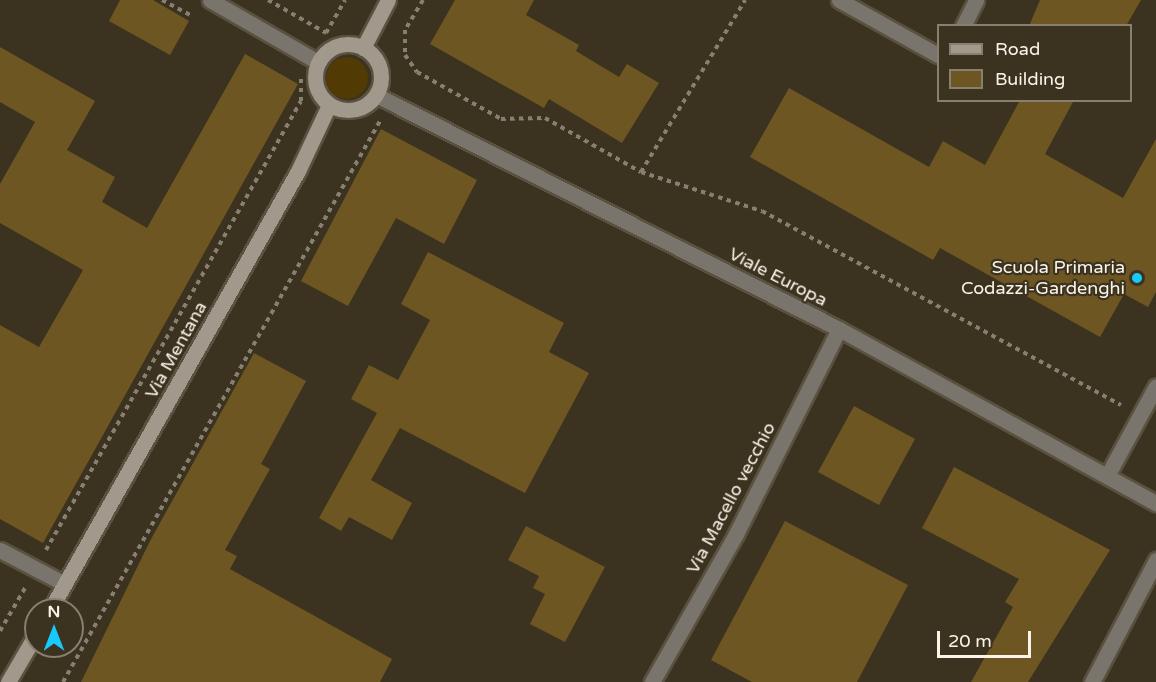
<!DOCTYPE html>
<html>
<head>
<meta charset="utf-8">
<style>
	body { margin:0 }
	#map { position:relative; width:1156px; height:682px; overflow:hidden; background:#3b3220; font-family:"Varela Round",sans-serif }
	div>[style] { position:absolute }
	.green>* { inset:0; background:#513a03 }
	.round { border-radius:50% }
	.building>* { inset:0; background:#6e5623 }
	.path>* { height:4px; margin-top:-2px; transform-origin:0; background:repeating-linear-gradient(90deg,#877f70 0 4.5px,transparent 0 9px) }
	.roads { filter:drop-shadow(2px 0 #5a5140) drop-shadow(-2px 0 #5a5140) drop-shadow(0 2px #5a5140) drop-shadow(0 -2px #5a5140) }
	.minor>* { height:15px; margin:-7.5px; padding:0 7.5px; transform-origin:7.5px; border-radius:7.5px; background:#79756c }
	.secondary>* { height:15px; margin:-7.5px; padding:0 7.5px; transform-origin:7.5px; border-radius:7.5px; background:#a1998c }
	.secondary>.ring { margin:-7.5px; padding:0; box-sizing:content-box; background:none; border:15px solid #a1998c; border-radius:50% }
	.dots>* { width:16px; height:16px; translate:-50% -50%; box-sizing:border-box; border:3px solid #3b3220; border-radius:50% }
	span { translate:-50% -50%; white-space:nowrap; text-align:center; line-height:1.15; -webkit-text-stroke:4.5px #3b3220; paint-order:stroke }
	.poi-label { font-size:18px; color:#faf4e9 }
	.right { translate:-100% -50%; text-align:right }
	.street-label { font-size:18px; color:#faf4e9 }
	.legend { position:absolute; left:937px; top:24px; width:195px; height:78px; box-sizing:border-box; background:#3b3220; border:2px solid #878070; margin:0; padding:8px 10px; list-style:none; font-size:18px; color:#faf4e9 }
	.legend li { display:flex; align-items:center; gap:12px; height:30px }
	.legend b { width:30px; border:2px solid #878070 }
	.north { position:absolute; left:24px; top:598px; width:60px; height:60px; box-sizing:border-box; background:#3b3220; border:2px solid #878070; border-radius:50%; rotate:0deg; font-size:16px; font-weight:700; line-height:24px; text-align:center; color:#faf4e9 }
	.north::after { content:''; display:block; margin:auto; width:21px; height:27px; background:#18cafc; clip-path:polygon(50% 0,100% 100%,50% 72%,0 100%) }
	.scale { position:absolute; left:937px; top:631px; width:94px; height:27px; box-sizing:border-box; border:3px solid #faf4e9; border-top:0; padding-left:8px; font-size:18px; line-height:21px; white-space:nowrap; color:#faf4e9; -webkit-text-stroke:4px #3b3220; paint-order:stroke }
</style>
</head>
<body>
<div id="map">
	<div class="green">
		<i class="round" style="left:326px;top:57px;width:42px;height:42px"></i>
	</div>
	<div class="building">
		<i style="clip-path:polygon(120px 0,153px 0,189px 21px,170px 55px,109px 21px)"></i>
		<i style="clip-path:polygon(455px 0,534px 0,526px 15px,579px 45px,576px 51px,619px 77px,627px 64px,659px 83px,622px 143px,549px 99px,544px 108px,430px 44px)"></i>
		<i style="clip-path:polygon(1040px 0,1141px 0,1126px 26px,1029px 26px)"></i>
		<i style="clip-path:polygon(0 47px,95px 101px,67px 150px,115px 177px,102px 202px,147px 228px,245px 54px,298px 84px,43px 543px,0 519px,0 325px,39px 347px,83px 270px,0 223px,0 184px,35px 122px,0 102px)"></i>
		<i style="clip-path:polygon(789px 88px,929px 167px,943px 141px,985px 165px,1020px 100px,1074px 100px,1045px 154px,1123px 198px,1156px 139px,1156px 292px,1148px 307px,1124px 294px,1100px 337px,940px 248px,933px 260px,750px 157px)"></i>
		<i style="clip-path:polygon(381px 129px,477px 180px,444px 244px,396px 218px,348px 306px,301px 281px)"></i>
		<i style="clip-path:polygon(428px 252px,564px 323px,549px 352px,589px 373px,525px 493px,400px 428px,371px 480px,412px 503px,392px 540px,349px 517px,341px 531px,319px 518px,377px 413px,351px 399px,369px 365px,398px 380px,430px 320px,401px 304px)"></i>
		<i style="clip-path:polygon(254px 353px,306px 381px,261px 464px,270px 469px,225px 550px,237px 556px,230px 569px,392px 659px,380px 682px,81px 682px,150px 541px)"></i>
		<i style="clip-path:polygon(854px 406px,915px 439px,879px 505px,818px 472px)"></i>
		<i style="clip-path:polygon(954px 467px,1110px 550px,1028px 682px,971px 682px,1013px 607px,1005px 602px,1019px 579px,922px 528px)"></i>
		<i style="clip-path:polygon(785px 521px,908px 585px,857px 682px,752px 682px,711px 660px)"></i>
		<i style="clip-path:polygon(526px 526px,605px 567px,565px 642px,530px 624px,545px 594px,533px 588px,539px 576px,508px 560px)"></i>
	</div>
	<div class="path">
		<i style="left:162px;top:0;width:34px;rotate:28deg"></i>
		<i style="left:268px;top:0;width:67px;rotate:29.6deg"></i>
		<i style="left:326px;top:33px;width:38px;rotate:-60deg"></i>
		<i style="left:423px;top:0;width:35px;rotate:121deg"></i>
		<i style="left:405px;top:30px;width:25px;rotate:90deg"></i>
		<i style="left:405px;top:55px;width:21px;rotate:55deg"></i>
		<i style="left:417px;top:72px;width:96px;rotate:29.2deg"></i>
		<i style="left:501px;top:119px;width:44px;rotate:-1.3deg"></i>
		<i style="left:545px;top:118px;width:110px;rotate:29.4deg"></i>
		<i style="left:641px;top:172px;width:127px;rotate:17.9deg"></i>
		<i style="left:762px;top:211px;width:408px;rotate:28.4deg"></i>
		<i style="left:641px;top:172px;width:201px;rotate:-58.8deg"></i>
		<i style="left:46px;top:550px;width:516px;rotate:-60.41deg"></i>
		<i style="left:301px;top:101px;width:22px;rotate:-90deg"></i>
		<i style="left:0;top:631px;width:50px;rotate:-59.8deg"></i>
		<i style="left:63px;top:682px;width:644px;rotate:-60.53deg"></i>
	</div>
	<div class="roads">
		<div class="minor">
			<i style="left:210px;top:0;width:125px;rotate:29.9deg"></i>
			<i style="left:839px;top:0;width:113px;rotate:29.1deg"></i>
			<i style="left:963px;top:26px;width:29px;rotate:-63deg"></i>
			<i style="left:376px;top:95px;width:519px;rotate:26.81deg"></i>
			<i style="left:839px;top:329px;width:362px;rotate:28.8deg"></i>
			<i style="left:1107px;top:476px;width:102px;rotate:-61.4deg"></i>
			<i style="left:0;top:550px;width:73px;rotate:27.6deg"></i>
			<i style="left:652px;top:682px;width:170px;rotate:-60.4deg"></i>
			<i style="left:736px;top:534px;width:229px;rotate:-63.3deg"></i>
			<i style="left:1092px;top:682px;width:138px;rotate:-62.3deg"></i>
		</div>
		<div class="secondary">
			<i class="ring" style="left:315px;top:44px;width:51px;height:51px"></i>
			<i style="left:363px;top:48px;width:54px;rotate:-62.5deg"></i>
			<i style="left:50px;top:610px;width:504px;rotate:-60.54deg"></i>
			<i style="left:298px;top:171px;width:73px;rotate:-64.8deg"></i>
			<i style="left:8px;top:682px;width:56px;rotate:-59.7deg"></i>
		</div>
	</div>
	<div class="dots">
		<i style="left:1137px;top:278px;background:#18cafc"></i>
	</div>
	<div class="poi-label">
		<span class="right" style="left:1125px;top:278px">Scuola Primaria<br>Codazzi-Gardenghi</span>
	</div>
	<div class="street-label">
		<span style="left:778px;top:277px;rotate:27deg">Viale Europa</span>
		<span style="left:176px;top:350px;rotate:-61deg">Via Mentana</span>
		<span style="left:731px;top:498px;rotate:-62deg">Via Macello vecchio</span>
	</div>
	<ul class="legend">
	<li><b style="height:8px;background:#a1998c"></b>Road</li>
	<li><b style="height:16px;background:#6e5623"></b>Building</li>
	</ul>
	<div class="north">N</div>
	<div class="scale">20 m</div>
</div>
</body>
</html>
